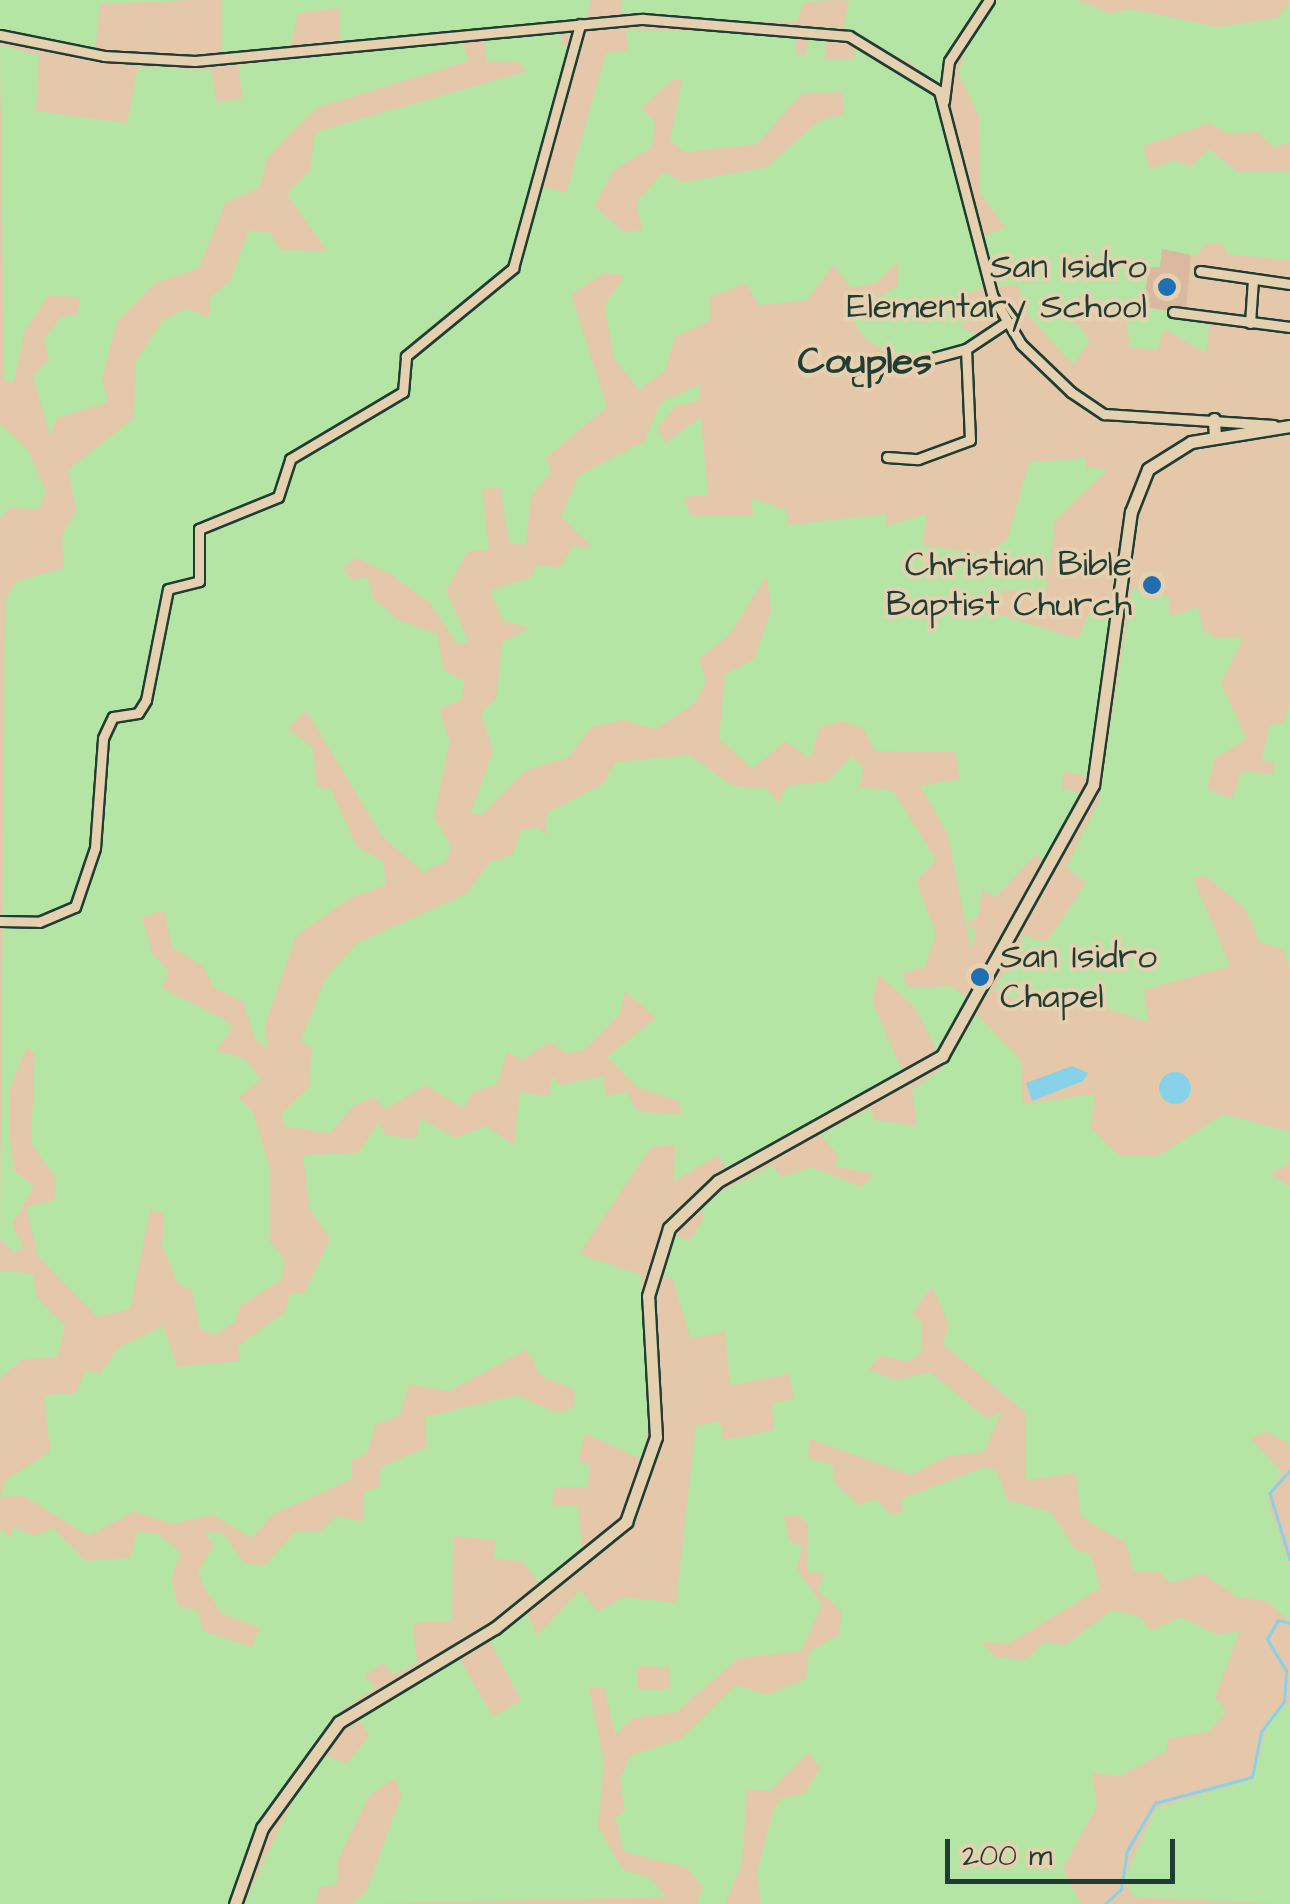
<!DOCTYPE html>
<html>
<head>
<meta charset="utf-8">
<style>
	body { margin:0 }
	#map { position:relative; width:1290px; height:1904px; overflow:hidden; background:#e5c7aa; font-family:"Architects Daughter",sans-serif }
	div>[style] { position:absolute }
	.built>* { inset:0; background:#dab9a0 }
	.green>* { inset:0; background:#b5e5a5 }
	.water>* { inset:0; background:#88d2e9 }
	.round { border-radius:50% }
	.stream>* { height:2.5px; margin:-1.25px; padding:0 1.25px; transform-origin:1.25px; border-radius:1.25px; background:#88d2e9 }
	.roads { filter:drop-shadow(2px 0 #1f3d34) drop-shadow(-2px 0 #1f3d34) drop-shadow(0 2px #1f3d34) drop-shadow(0 -2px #1f3d34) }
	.minor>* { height:9px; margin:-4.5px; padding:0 4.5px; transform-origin:4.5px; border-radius:4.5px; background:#e5d1b0 }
	.major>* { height:11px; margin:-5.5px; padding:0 5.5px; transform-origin:5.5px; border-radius:5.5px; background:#e5d1b0 }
	.dots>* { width:28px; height:28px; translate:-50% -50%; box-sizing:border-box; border:5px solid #e5d1b0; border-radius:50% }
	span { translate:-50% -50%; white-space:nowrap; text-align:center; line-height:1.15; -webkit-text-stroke:8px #e5d1b0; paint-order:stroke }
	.poi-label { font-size:35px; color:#1f3d34 }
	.right { translate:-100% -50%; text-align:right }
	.left { translate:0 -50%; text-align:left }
	.neighbourhood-label { font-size:38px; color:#1f3d34; font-weight:700 }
	.scale { position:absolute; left:945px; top:1839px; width:230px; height:45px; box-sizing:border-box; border:5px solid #1f3d34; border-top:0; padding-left:12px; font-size:30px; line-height:35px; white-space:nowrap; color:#1f3d34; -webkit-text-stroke:8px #e5d1b0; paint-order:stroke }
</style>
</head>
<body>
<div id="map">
	<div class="built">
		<i style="clip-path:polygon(1162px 249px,1191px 252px,1186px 313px,1144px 307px,1148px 266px)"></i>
	</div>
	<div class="green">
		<i style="clip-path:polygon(0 0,190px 0,100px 4px,95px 53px,0 32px)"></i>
		<i style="clip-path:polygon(222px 0,591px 0,585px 22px,339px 45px,340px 8px,298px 13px,290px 51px,221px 56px)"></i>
		<i style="clip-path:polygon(621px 0,833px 0,804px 2px,797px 22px,622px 18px)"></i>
		<i style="clip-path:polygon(841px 0,1077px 0,1109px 13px,1132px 9px,1217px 27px,1279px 17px,1290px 0,1290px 142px,1274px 148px,1257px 131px,1229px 134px,1209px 123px,1143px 146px,1150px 169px,1174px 160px,1191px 167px,1209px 149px,1238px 172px,1290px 171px,1290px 260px,1226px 254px,1224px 243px,1205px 243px,1197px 256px,1162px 249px,1160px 267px,1148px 267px,1144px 307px,1210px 319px,1206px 353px,1165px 329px,1157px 350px,1130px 347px,1126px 321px,1102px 299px,1075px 321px,1090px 341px,1073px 365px,1024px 310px,1018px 285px,991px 287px,979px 239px,1005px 227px,980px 193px,979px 116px,958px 73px,964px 56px,951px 53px,939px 87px,912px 63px,842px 33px,849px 2px)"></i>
		<i style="clip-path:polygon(evenodd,560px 30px,562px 45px,581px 46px,542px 186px,566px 193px,606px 53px,628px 51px,626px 30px,797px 33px,795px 54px,806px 55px,808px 38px,826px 40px,825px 60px,854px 59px,855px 48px,933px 90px,985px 287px,967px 294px,972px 319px,959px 327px,981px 336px,920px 358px,894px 357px,863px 337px,850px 315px,897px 286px,898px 261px,876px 283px,851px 288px,834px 265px,807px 300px,759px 305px,745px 283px,709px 298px,711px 320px,675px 337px,665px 371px,639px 390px,614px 358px,604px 306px,625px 275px,604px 273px,571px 294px,607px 407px,547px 457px,551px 472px,531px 496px,526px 545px,509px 543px,500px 487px,482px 489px,489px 550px,468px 551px,446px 591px,469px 642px,457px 644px,430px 603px,389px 573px,355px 557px,343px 569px,353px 580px,368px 577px,374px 599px,398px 620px,437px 634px,444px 671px,464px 680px,462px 699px,439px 710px,450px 740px,434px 817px,452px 847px,446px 861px,423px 872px,382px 836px,306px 710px,288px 729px,313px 748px,317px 786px,331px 790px,357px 847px,383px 861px,386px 885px,350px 898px,296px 936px,265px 1025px,268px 1049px,255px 1039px,243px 1001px,214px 988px,203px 966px,172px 947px,164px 910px,142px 917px,152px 953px,169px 972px,161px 988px,225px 1020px,233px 1027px,216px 1051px,244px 1058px,261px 1079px,238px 1098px,253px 1111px,269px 1166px,269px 1241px,284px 1259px,282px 1279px,240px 1306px,234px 1323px,215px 1335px,200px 1329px,192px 1291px,178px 1283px,162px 1246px,164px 1213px,150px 1210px,130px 1309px,97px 1317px,38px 1256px,26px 1207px,55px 1200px,56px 1179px,31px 1142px,35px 1054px,27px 1046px,10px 1089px,9px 1129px,14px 1171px,34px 1186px,12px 1224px,24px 1248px,14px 1252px,0 1240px,5px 602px,15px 582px,64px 568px,62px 537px,76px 510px,68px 470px,134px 418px,136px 361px,162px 321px,186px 308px,209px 318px,209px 298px,230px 281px,249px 230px,271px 233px,280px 250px,327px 251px,287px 194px,310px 170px,315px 132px,527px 71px,517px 61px,486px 61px,484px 38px,560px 30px,672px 80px,682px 80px,670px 141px,685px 152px,757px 144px,802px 93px,842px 92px,844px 114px,819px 121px,767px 167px,684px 182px,663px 172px,636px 203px,643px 230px,624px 232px,594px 206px,614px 170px,652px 147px,655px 121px,641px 108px,672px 80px)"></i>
		<i style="clip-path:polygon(463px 42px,468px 61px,316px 108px,267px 158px,260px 187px,225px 203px,199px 268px,155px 283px,117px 322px,102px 377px,108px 402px,57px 418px,50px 435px,33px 376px,49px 359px,44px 339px,61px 317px,78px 314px,80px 297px,48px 296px,25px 331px,13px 384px,4px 379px,0 45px,39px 55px,36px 111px,127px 123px,138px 67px,211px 70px,216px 101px,242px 100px,239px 65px)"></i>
		<i style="clip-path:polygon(699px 385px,700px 400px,675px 406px,657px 429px,665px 443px,701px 417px,708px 495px,683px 497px,691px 515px,753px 516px,752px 498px,786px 510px,788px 525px,885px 514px,887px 526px,926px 514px,923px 545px,984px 555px,1007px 540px,1029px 462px,1086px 458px,1086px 468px,1108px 469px,1055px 521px,1046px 590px,1002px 590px,995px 613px,1078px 639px,1089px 613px,1119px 617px,1093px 777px,1064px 771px,1062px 788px,1088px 796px,1053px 864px,1035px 855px,996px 897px,982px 890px,978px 917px,966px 923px,976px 931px,971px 950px,947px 832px,920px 786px,960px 779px,955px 752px,875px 751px,863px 728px,842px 721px,820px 727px,810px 758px,785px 741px,752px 769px,719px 738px,725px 675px,754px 659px,771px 611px,767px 575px,729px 635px,699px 659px,706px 681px,696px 702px,656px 729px,623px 720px,591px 727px,569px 757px,525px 771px,481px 816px,471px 813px,493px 751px,481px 713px,496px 699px,502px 642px,530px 628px,503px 620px,490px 591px,531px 577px,536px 566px,560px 567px,573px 546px,593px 548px,561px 517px,579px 475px,645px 441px,660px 403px)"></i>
		<i style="clip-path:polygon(0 424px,28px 450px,46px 492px,38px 509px,10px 508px,0 518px)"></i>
		<i style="clip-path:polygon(1132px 588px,1169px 597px,1169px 617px,1198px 607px,1203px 630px,1216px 638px,1243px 638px,1221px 683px,1246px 739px,1215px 758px,1207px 789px,1232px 799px,1242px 771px,1273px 774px,1275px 763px,1262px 760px,1270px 724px,1283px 724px,1290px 702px,1290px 969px,1282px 948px,1260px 943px,1245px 908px,1205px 876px,1193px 877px,1230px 966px,1144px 990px,1148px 1022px,1058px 992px,1018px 1000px,994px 991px,1024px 936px,1047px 942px,1086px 883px,1066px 867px,1099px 801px)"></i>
		<i style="clip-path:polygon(689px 755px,733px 786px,766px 788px,778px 803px,787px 786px,828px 781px,852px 756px,863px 767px,860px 787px,893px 791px,936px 860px,916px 881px,936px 933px,925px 967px,902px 973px,908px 988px,950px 986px,969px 998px,937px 1050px,915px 1008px,879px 974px,872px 1001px,904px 1075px,726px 1168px,718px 1155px,674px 1181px,675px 1145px,651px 1147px,579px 1254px,641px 1275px,651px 1401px,643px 1460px,585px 1433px,578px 1462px,590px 1465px,587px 1487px,555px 1487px,552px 1505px,578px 1505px,583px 1558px,543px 1588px,523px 1562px,494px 1558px,496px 1540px,453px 1536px,452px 1621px,413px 1623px,417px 1663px,393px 1675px,383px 1663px,365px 1675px,375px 1688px,343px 1709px,259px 1823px,230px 1904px,0 1904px,0 1529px,11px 1538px,13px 1527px,35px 1536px,53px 1528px,86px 1561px,130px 1558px,137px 1532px,157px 1533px,181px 1553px,171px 1579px,178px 1606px,198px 1611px,203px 1631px,252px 1647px,260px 1628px,221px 1613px,203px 1585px,198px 1571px,214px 1546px,205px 1532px,223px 1533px,245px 1564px,265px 1565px,295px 1532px,320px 1532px,337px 1516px,363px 1522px,364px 1492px,380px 1486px,380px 1468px,427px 1447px,425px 1417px,516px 1395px,557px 1413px,574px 1408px,575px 1390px,540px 1375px,527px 1349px,450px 1391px,409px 1384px,400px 1415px,375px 1425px,367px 1454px,352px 1460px,352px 1479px,273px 1514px,252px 1538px,213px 1515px,172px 1524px,134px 1511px,89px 1536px,24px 1496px,0 1497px,6px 1480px,50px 1452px,44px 1395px,75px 1393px,87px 1370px,100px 1374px,118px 1348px,163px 1326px,177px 1367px,240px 1361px,238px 1346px,285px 1312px,290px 1293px,304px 1294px,330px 1239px,309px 1207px,303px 1155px,358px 1153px,379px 1122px,385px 1135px,416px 1139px,420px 1118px,455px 1138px,486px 1126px,514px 1145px,520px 1092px,548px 1096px,553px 1076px,560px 1085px,603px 1076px,606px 1096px,627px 1092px,637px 1111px,682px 1115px,679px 1101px,637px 1087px,607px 1057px,656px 1018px,625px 991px,620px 1014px,585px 1049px,569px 1054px,549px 1042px,522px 1060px,507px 1052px,497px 1084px,473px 1092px,463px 1108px,426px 1085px,386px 1109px,375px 1097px,353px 1106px,330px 1133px,284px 1126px,282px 1113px,309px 1087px,312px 1048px,301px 1040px,325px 979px,357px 943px,466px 894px,490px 862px,512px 855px,522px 829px,540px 828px,546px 838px,547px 813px,602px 785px,616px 762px)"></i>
		<i style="clip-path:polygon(evenodd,977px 1014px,1021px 1061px,1023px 1104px,1095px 1094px,1090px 1128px,1119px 1155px,1158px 1156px,1224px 1114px,1290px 1132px,1290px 1163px,1270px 1173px,1290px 1187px,1290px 1444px,1266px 1431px,1250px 1439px,1282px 1472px,1267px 1499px,1290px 1567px,1290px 1621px,1267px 1601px,1237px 1597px,1203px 1573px,1170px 1583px,1160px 1572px,1133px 1571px,1126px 1543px,1081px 1517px,1076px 1473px,1026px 1480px,1026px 1413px,943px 1344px,949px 1325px,932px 1286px,912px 1314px,921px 1321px,922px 1352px,907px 1362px,881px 1355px,868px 1370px,896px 1380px,930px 1372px,987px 1419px,1002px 1411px,984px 1452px,947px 1456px,911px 1475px,810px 1439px,807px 1457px,833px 1465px,835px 1484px,859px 1505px,877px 1499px,892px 1516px,903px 1511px,901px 1499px,985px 1467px,997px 1471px,1007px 1500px,1051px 1512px,1075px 1549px,1091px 1555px,1100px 1588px,1010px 1643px,981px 1642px,995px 1657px,1026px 1660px,1044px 1642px,1066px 1645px,1112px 1610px,1140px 1617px,1151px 1631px,1181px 1617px,1217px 1635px,1240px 1631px,1215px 1697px,1226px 1711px,1210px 1731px,1167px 1739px,1167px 1751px,1120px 1776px,1092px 1773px,1097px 1806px,1063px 1868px,1081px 1904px,761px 1904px,757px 1874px,773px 1811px,781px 1798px,805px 1793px,820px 1768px,809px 1752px,770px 1791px,747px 1789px,742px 1863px,725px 1904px,696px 1904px,703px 1887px,686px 1867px,624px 1852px,615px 1817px,625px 1811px,620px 1778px,631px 1755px,681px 1739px,736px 1685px,767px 1695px,806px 1679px,809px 1652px,839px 1635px,842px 1612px,818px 1591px,824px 1573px,807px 1572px,808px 1525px,799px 1516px,784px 1516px,789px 1540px,802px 1547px,797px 1569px,822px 1605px,801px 1651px,739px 1658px,676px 1712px,633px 1718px,615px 1734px,604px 1687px,589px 1688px,604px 1763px,598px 1826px,623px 1870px,649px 1877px,666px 1897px,352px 1904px,366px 1892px,402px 1794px,394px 1778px,369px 1796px,337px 1861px,337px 1884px,320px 1887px,315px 1904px,244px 1904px,297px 1791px,325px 1754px,346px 1764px,369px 1736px,357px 1717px,459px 1658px,493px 1717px,521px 1700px,488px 1638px,526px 1612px,538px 1635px,580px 1590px,598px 1612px,624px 1597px,676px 1603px,696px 1426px,720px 1421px,723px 1440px,774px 1430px,772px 1403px,794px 1399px,789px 1374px,730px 1385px,725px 1331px,691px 1339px,672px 1278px,658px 1275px,662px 1254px,673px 1234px,690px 1241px,704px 1217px,699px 1203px,773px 1165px,781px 1177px,812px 1167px,862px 1187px,874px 1174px,834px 1166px,839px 1156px,820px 1135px,870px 1109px,875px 1120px,917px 1126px,912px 1090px,944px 1067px,977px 1014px,637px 1666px,670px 1667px,669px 1689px,638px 1690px,637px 1666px)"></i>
		<i style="clip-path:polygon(0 1271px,33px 1274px,37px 1298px,65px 1326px,57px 1358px,24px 1359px,0 1378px)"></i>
		<i style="clip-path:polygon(1290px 1702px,1290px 1904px,1134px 1897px,1123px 1881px,1156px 1808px,1253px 1779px,1270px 1716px)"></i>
	</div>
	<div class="water">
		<i style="clip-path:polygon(1072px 1066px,1088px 1073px,1083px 1081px,1032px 1101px,1026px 1083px)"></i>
		<i class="round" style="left:1159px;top:1072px;width:32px;height:32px"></i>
	</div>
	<div class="stream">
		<i style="left:1290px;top:1471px;width:30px;rotate:132deg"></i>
		<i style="left:1270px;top:1493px;width:69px;rotate:73.1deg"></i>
		<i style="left:1105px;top:1904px;width:22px;rotate:-43deg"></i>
		<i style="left:1121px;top:1889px;width:38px;rotate:-81deg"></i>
		<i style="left:1127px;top:1851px;width:56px;rotate:-59.7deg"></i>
		<i style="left:1155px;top:1803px;width:100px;rotate:-15deg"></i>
		<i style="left:1252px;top:1777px;width:46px;rotate:-78.7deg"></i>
		<i style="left:1261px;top:1732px;width:38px;rotate:-53deg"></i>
		<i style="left:1284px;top:1702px;width:31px;rotate:-86deg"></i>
		<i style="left:1286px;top:1671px;width:37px;rotate:-121deg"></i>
		<i style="left:1267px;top:1639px;width:22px;rotate:-60deg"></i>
		<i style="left:1278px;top:1620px;width:12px;rotate:14deg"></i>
	</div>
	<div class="roads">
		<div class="minor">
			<i style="left:0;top:35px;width:106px;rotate:11.4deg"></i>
			<i style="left:104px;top:56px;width:91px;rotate:3.1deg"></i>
			<i style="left:195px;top:61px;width:450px;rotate:-5.4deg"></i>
			<i style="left:643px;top:19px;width:207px;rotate:4.7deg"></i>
			<i style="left:849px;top:36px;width:105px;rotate:31.4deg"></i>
			<i style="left:939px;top:91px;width:211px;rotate:75.4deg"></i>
			<i style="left:992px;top:295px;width:57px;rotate:59.4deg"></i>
			<i style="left:1021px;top:344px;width:69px;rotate:43.8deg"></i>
			<i style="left:1071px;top:392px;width:40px;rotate:34deg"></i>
			<i style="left:1104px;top:414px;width:170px;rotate:3.7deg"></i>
			<i style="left:944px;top:101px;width:40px;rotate:-82.9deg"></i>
			<i style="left:949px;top:61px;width:73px;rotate:-56.7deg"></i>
			<i style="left:1200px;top:271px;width:91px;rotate:8.2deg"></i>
			<i style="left:1173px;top:312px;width:118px;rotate:7.3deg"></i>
			<i style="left:1250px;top:323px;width:44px;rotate:-86.1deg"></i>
			<i style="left:858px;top:380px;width:16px;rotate:-11deg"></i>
			<i style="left:874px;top:377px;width:20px;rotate:-66deg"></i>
			<i style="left:882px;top:359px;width:36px;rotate:5deg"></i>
			<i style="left:918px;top:362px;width:50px;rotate:-15.2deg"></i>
			<i style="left:966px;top:349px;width:47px;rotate:-33.7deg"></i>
			<i style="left:887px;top:457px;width:31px;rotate:4deg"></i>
			<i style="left:918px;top:459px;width:55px;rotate:-20.1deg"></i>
			<i style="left:970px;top:440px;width:91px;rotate:-92.5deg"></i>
			<i style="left:0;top:921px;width:39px;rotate:1deg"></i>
			<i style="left:39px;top:922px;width:39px;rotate:-23deg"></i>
			<i style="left:75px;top:907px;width:62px;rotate:-71.3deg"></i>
			<i style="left:95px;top:848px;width:110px;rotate:-85.8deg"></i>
			<i style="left:103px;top:738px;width:23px;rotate:-65deg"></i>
			<i style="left:113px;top:717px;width:25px;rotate:-9deg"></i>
			<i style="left:138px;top:713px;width:15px;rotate:-58deg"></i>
			<i style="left:146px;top:700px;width:113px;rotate:-78.8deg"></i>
			<i style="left:168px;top:589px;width:32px;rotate:-14deg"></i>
			<i style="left:199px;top:581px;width:52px;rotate:-90deg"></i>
			<i style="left:199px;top:529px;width:85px;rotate:-22.1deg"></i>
			<i style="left:278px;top:497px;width:40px;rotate:-72deg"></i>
			<i style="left:290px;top:459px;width:131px;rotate:-30.7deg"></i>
			<i style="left:403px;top:392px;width:36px;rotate:-85deg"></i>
			<i style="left:406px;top:356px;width:139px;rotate:-39.4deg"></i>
			<i style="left:513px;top:268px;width:253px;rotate:-74.6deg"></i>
		</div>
		<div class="major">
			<i style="left:1214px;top:419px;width:19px;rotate:87deg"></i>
			<i style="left:235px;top:1904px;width:81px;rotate:-70.4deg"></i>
			<i style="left:262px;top:1828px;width:131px;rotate:-54deg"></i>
			<i style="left:339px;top:1722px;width:182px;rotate:-31.1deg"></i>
			<i style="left:495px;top:1628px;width:169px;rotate:-39deg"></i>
			<i style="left:626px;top:1522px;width:90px;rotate:-70.6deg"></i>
			<i style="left:656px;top:1437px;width:141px;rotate:-93.2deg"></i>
			<i style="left:648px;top:1296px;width:71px;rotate:-72.8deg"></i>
			<i style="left:669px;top:1228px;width:68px;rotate:-43.8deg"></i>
			<i style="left:718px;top:1181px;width:257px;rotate:-29.2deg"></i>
			<i style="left:942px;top:1056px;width:310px;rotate:-60.9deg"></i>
			<i style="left:1093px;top:785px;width:276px;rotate:-82.1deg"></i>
			<i style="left:1131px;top:512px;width:46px;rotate:-68.4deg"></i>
			<i style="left:1148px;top:469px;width:51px;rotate:-32.1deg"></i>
			<i style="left:1191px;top:442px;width:100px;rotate:-9.2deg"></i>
		</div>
	</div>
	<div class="dots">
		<i style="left:1167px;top:287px;background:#1f6fb2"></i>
		<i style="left:1152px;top:585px;background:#1f6fb2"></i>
		<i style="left:980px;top:977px;background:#1f6fb2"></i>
	</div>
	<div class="poi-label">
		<span class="right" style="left:1147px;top:287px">San Isidro<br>Elementary School</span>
		<span class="right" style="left:1132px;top:585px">Christian Bible<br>Baptist Church</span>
		<span class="left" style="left:1000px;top:977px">San Isidro<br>Chapel</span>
	</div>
	<div class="neighbourhood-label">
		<span style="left:865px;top:363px">Couples</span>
	</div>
	<div class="scale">200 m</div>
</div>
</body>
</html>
